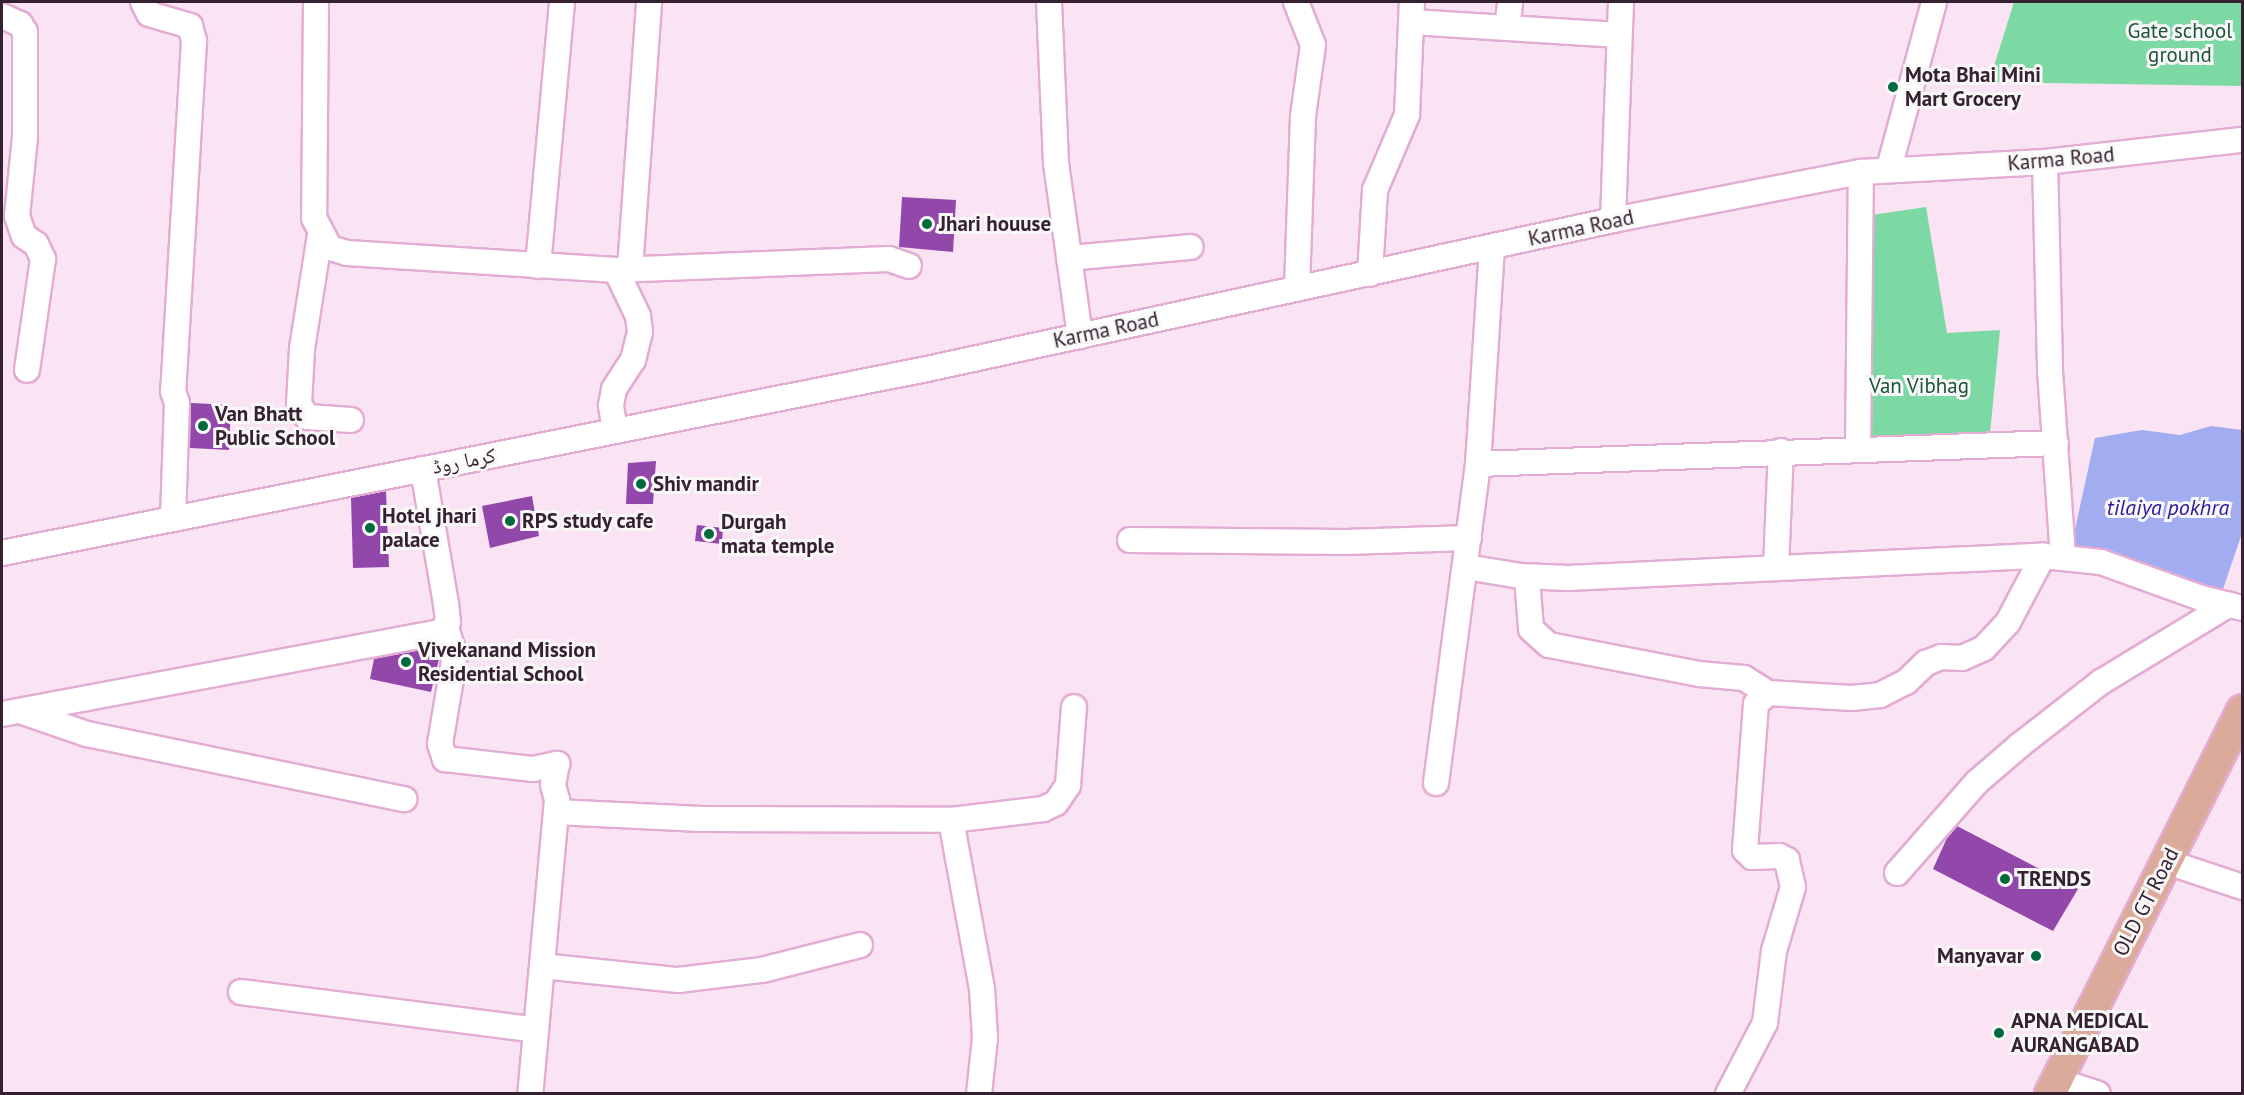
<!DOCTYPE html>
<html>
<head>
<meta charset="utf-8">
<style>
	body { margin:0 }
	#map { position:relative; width:2244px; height:1095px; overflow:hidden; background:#fae3f3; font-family:"PT Sans","Noto Naskh Arabic",sans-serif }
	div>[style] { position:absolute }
	.green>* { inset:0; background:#7dd9a4 }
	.water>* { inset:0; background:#a2acf0 }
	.building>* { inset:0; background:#9248aa }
	.roads { filter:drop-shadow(2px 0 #e3acd3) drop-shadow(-2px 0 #e3acd3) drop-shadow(0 2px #e3acd3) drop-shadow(0 -2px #e3acd3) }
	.minor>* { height:24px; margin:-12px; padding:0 12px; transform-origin:12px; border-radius:12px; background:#fff }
	.major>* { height:30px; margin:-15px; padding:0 15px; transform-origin:15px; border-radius:15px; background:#dcaa9a }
	.dots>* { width:16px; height:16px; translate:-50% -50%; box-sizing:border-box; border:3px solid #f8f8f8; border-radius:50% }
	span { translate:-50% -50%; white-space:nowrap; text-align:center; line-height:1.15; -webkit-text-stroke:6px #f8f8f8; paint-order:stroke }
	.park-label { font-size:21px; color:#1b5437 }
	.poi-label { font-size:21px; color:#352130; font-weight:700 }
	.left { translate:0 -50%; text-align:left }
	.right { translate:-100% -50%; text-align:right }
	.street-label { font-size:21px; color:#352130 }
	.water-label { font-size:22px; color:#2e189c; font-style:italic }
	.frame { position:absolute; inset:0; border:3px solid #352130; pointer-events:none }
</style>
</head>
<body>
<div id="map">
	<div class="green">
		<i style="clip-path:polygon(2014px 2px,2242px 2px,2242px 86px,1989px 82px)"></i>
		<i style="clip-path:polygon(1926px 207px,1947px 333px,2000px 330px,1989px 444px,1858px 448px,1865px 216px)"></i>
	</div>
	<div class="water">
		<i style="clip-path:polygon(2211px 426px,2242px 430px,2242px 533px,2223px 589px,2209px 600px,2070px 552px,2095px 438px,2142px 430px,2180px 435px)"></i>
	</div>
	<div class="building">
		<i style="clip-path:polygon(902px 197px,956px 200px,953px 252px,899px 247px)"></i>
		<i style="clip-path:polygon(191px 403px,231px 405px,229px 450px,190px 448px)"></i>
		<i style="clip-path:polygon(656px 461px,653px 504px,626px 504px,628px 463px)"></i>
		<i style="clip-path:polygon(386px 491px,389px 567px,353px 568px,351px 498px)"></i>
		<i style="clip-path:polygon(532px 496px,539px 536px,490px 548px,482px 506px)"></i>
		<i style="clip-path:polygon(697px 525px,723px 528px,722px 544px,695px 541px)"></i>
		<i style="clip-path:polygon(437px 647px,440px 655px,431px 692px,370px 679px,374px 659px)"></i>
		<i style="clip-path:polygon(1957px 826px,2078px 889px,2053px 931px,1933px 869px,1947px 838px)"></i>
	</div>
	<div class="roads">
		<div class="minor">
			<i style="left:143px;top:2px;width:13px;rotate:63deg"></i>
			<i style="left:149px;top:14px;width:43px;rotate:16.3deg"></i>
			<i style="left:190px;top:26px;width:16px;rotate:75deg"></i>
			<i style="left:194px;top:41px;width:351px;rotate:93.4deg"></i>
			<i style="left:173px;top:391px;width:13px;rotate:72deg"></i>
			<i style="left:177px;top:403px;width:116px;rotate:92deg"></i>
			<i style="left:316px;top:2px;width:216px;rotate:90.5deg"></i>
			<i style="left:314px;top:218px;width:34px;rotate:62deg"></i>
			<i style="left:330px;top:248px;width:18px;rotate:16deg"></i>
			<i style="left:347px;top:253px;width:270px;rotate:3.6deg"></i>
			<i style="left:616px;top:270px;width:273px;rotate:-2.3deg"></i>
			<i style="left:889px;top:259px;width:21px;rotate:19deg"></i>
			<i style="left:1049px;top:2px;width:161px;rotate:87.5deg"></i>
			<i style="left:1056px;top:163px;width:175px;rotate:82.1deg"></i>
			<i style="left:1296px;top:2px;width:46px;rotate:68.4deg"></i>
			<i style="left:1313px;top:45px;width:72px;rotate:98deg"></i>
			<i style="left:1303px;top:116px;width:171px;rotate:92deg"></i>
			<i style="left:2px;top:16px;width:20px;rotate:24deg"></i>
			<i style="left:20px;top:24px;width:9px;rotate:58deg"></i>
			<i style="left:25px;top:32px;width:105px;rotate:90deg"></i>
			<i style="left:25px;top:137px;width:79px;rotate:95.8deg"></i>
			<i style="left:17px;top:216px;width:21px;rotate:71deg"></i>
			<i style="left:24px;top:236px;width:14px;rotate:34deg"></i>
			<i style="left:36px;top:244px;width:17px;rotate:65deg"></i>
			<i style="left:43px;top:259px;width:112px;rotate:98.2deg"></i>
			<i style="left:1412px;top:22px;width:207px;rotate:3.6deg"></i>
			<i style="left:1507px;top:28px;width:26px;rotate:-83deg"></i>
			<i style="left:2045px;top:162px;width:209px;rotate:88.6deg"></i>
			<i style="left:2050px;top:371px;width:186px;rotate:86deg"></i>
			<i style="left:1889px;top:168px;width:172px;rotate:-74.8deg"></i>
			<i style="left:1613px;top:220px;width:218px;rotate:-87.9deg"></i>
			<i style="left:320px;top:235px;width:115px;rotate:99deg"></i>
			<i style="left:302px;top:349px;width:55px;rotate:93.1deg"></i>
			<i style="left:299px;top:404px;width:15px;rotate:58deg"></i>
			<i style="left:307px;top:417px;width:44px;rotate:3.9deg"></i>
			<i style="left:1069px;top:258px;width:122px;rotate:-5.2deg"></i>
			<i style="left:538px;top:266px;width:265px;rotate:-84.8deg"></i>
			<i style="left:630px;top:269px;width:268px;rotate:-85.9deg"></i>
			<i style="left:1370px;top:274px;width:84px;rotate:-86.6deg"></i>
			<i style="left:1375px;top:190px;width:82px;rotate:-66.9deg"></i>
			<i style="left:1407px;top:115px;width:113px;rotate:-87.5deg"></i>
			<i style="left:615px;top:431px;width:26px;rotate:-99deg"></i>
			<i style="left:611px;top:405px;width:16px;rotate:-79deg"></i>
			<i style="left:614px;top:389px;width:35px;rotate:-57deg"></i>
			<i style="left:633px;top:360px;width:29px;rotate:-76deg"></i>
			<i style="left:640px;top:332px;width:16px;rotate:-97deg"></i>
			<i style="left:638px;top:316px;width:51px;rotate:-115.6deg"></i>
			<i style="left:1858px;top:448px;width:276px;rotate:-89.4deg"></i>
			<i style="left:1478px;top:464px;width:578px;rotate:-2.08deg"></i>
			<i style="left:1130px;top:540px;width:215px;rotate:0.5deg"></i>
			<i style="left:1345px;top:542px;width:124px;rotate:-1.8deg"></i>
			<i style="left:2px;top:553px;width:943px;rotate:-11.25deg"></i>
			<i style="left:927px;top:369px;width:702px;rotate:-12.25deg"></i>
			<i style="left:1613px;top:220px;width:253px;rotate:-11deg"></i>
			<i style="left:1861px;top:172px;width:184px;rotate:-3.1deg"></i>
			<i style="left:2045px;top:162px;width:198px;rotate:-6.4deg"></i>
			<i style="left:1466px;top:567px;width:56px;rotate:9.3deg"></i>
			<i style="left:1521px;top:576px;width:47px;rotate:2.4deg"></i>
			<i style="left:1568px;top:578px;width:476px;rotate:-2.7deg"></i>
			<i style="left:2043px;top:556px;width:58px;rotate:5.9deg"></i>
			<i style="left:2101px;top:562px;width:106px;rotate:19.8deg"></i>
			<i style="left:2201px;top:598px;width:42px;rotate:13.7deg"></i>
			<i style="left:1776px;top:568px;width:117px;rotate:-87.6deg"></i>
			<i style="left:1527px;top:577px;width:52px;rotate:85.6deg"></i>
			<i style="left:1531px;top:629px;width:24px;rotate:42deg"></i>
			<i style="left:1549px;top:645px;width:153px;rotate:10.9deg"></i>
			<i style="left:1699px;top:674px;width:45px;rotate:5.1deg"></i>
			<i style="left:1744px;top:678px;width:28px;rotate:32deg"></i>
			<i style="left:446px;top:628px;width:28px;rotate:72deg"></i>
			<i style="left:455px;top:655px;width:90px;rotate:99.6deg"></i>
			<i style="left:440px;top:744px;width:16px;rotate:72deg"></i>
			<i style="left:445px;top:759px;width:89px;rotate:6.5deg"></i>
			<i style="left:533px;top:769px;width:25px;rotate:-12deg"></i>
			<i style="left:557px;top:764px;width:21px;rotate:101deg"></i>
			<i style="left:553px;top:785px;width:16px;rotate:75deg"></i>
			<i style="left:557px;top:800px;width:295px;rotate:95.2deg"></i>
			<i style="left:23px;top:712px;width:68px;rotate:19deg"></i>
			<i style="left:87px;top:734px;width:324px;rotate:11.6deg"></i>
			<i style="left:2px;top:714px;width:447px;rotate:-10.6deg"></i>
			<i style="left:441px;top:632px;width:12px;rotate:-55deg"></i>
			<i style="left:448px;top:622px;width:18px;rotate:-96deg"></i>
			<i style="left:446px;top:604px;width:137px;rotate:-99.7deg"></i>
			<i style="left:1436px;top:783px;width:322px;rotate:-82.5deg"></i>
			<i style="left:1478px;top:464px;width:216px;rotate:-86.3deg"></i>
			<i style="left:556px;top:812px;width:145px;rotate:2.8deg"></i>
			<i style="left:701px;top:819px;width:250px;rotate:0.2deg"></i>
			<i style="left:951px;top:820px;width:93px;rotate:-6.8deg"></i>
			<i style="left:1043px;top:809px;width:14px;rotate:-25deg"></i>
			<i style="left:1056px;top:803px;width:22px;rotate:-56deg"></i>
			<i style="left:1068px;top:785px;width:78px;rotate:-85.6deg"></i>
			<i style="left:951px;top:820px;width:172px;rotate:79.6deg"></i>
			<i style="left:982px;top:989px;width:49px;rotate:86.5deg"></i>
			<i style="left:985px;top:1038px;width:56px;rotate:96.1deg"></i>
			<i style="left:2182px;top:867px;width:63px;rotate:18.4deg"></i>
			<i style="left:1897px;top:873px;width:121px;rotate:-48.7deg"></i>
			<i style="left:1977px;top:782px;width:57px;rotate:-40.7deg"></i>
			<i style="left:2020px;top:745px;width:103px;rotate:-37.9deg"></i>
			<i style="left:2101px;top:682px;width:149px;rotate:-31.2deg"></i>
			<i style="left:542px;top:966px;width:137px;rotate:5.9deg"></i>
			<i style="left:678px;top:980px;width:85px;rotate:-6.8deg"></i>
			<i style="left:762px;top:970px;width:101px;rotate:-14.3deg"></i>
			<i style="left:241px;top:992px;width:297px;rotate:7.3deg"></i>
			<i style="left:2074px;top:1086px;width:25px;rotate:18deg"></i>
			<i style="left:1728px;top:1094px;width:80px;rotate:-62.5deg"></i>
			<i style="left:1765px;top:1023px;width:73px;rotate:-82.9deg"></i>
			<i style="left:1774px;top:951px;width:67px;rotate:-73.5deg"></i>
			<i style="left:1793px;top:887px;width:28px;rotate:-103deg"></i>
			<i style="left:1787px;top:860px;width:9px;rotate:-153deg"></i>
			<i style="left:1779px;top:856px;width:27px;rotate:178deg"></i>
			<i style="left:1752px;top:857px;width:10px;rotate:-135deg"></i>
			<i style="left:1745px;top:850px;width:146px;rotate:-85.7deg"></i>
			<i style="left:1756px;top:704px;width:16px;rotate:-43deg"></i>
			<i style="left:1768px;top:693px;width:84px;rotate:3.4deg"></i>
			<i style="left:1852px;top:698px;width:28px;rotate:-6deg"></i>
			<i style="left:1880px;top:695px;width:29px;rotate:-27deg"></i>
			<i style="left:1906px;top:682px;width:28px;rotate:-44deg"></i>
			<i style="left:1926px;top:663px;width:16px;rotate:-22deg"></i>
			<i style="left:1941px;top:657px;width:21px;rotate:3deg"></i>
			<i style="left:1962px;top:658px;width:24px;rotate:-24deg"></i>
			<i style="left:1984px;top:648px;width:35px;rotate:-47deg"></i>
			<i style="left:2008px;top:622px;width:75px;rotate:-62.1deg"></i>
		</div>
		<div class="major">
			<i style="left:2050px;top:1094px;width:429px;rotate:-63.4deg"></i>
		</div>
	</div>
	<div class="dots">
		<i style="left:1893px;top:87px;background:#02693f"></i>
		<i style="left:927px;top:224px;background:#02693f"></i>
		<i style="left:203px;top:426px;background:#02693f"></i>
		<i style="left:641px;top:484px;background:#02693f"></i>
		<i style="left:510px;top:521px;background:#02693f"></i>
		<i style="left:370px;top:528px;background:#02693f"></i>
		<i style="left:709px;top:534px;background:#02693f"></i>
		<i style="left:406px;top:662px;background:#02693f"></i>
		<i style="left:2005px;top:879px;background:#02693f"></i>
		<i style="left:2036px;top:956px;background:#02693f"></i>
		<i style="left:1999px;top:1033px;background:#02693f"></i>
	</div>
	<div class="park-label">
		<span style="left:2180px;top:43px">Gate school<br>ground</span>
		<span style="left:1919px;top:386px">Van Vibhag</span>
	</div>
	<div class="poi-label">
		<span class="left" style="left:1905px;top:87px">Mota Bhai Mini<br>Mart Grocery</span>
		<span class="left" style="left:939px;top:224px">Jhari houuse</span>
		<span class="left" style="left:215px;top:426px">Van Bhatt<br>Public School</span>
		<span class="left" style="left:653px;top:484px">Shiv mandir</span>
		<span class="left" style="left:382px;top:528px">Hotel jhari<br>palace</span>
		<span class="left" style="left:522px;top:521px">RPS study cafe</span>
		<span class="left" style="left:721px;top:534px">Durgah<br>mata temple</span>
		<span class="left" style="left:418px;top:662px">Vivekanand Mission<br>Residential School</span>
		<span class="left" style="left:2017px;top:879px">TRENDS</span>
		<span class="right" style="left:2024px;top:956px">Manyavar</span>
		<span class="left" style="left:2011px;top:1033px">APNA MEDICAL<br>AURANGABAD</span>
	</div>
	<div class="street-label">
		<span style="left:2061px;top:159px;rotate:-5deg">Karma Road</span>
		<span style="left:1581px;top:228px;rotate:-12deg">Karma Road</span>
		<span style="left:1106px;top:330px;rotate:-12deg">Karma Road</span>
		<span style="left:464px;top:461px;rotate:-11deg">کرما روڈ</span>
		<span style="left:2146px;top:902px;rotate:-63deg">OLD GT Road</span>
	</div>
	<div class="water-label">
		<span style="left:2168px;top:508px">tilaiya pokhra</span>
	</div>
	<div class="frame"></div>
</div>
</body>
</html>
